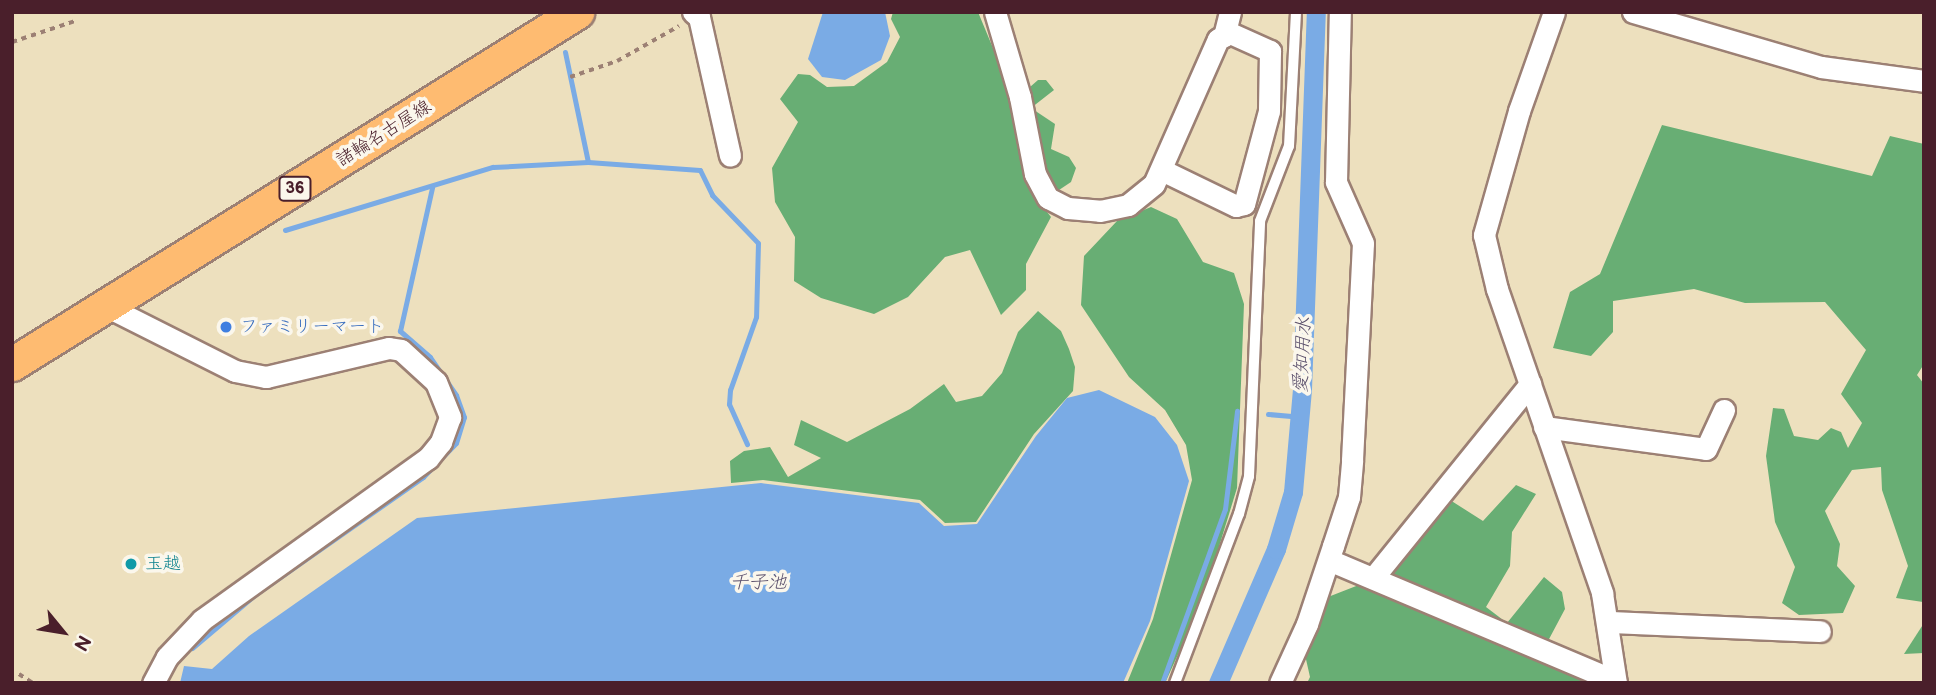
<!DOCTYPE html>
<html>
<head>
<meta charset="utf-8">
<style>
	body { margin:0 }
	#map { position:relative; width:1936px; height:695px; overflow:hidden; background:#ede0be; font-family:"Balsamiq Sans","Klee One",sans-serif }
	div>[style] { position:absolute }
	.forest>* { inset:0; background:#68ae74 }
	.water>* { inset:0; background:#7aabe5 }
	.stream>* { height:5px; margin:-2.5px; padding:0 2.5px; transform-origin:2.5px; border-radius:2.5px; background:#7aabe5 }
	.canal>* { height:19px; margin:-9.5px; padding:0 9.5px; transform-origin:9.5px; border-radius:9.5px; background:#7aabe5 }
	.path>* { height:3.5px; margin-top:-1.75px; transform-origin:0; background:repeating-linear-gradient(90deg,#9c8074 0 5px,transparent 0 10px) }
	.roads { filter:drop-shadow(2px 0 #9c8074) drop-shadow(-2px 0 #9c8074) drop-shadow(0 2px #9c8074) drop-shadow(0 -2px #9c8074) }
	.lane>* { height:10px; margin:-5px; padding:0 5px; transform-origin:5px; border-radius:5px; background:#fff }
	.street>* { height:21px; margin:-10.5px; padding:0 10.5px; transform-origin:10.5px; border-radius:10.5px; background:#fff }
	.primary>* { height:33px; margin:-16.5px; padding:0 16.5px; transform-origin:16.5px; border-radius:16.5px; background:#febb71 }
	.dots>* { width:19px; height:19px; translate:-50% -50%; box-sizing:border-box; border:4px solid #fbf7ec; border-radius:50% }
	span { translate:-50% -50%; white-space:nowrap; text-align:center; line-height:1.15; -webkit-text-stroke:7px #fbf7ec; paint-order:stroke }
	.shield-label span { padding:2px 5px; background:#fbf7ec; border:2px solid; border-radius:5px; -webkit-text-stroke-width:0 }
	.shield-label { font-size:16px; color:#4a1f2b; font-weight:700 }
	.street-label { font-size:18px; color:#4a1f2b }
	.shop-label { font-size:18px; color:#366cbe }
	.left { translate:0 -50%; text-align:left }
	.culture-label { font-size:18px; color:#0d838f }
	.water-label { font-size:19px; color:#5b506c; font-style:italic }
	.frame { position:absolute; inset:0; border:14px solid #4a1f2b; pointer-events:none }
	.north { position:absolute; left:28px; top:597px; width:70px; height:70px; -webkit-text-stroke:5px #fbf7ec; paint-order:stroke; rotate:120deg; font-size:19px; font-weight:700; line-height:28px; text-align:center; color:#4a1f2b }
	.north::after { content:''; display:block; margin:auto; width:24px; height:32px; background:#4a1f2b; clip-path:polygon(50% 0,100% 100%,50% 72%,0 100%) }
</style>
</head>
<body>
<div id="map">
	<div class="forest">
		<i style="clip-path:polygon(893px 12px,978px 12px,1015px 101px,1019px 154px,1030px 190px,1051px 217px,1026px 264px,1026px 290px,1001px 315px,970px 250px,945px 257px,908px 297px,874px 314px,821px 298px,794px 281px,795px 237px,775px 202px,772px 168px,798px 122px,780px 99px,798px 74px,810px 75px,827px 87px,854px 86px,887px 62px,900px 37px,891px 19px)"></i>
		<i style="clip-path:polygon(1038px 80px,1046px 80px,1054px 90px,1031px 108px,1055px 124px,1051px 149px,1069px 157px,1076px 168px,1071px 182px,1059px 190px,1048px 188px,1022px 82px,1030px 87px)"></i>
		<i style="clip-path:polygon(1662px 125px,1872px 176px,1890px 136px,1924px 144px,1924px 364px,1917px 375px,1924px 384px,1924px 607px,1923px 602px,1896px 598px,1908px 566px,1882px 490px,1881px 467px,1852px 470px,1825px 511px,1840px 544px,1837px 566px,1855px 586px,1843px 613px,1799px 615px,1782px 603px,1795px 567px,1775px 522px,1766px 456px,1773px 408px,1784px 409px,1794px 436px,1818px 440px,1831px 428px,1841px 432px,1848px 448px,1862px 423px,1841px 394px,1866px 350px,1825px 302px,1745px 303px,1694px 289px,1613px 301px,1613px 332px,1591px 356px,1553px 348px,1570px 292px,1600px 274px)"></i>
		<i style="clip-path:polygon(1151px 207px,1177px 219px,1203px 262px,1234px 273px,1244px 304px,1237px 488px,1202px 602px,1165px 683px,1127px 683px,1153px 619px,1192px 480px,1186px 445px,1165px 410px,1129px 377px,1081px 305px,1084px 256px,1117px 221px)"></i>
		<i style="clip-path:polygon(1038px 311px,1061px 331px,1069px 349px,1075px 367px,1073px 391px,1034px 434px,976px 522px,945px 523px,920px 500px,763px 480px,731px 483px,730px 461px,744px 451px,770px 447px,788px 477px,821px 458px,794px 445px,801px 420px,847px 442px,910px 409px,944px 384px,956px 402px,982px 396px,1002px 373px,1018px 332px)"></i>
		<i style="clip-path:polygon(1516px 485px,1536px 494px,1512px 532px,1510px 566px,1486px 607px,1507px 623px,1544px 577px,1562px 592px,1565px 609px,1540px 656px,1594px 683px,1307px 683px,1310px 677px,1303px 646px,1328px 597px,1387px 574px,1450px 500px,1483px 521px)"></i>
		<i style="clip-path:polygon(1924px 623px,1924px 653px,1904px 654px)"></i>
	</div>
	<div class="water">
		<i style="clip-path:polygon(823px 12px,885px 12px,890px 36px,881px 60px,845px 80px,822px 77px,808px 59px)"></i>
		<i style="clip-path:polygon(1099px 390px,1155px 417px,1177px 445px,1189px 481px,1150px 621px,1123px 683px,180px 683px,184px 666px,212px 669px,249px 636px,417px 518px,761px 483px,919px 503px,944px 526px,977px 524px,1036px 436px,1067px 398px)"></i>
	</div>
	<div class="stream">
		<i style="left:565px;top:52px;width:112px;rotate:78.2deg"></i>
		<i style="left:285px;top:230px;width:217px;rotate:-16.9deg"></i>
		<i style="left:493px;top:167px;width:95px;rotate:-3deg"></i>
		<i style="left:588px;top:162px;width:112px;rotate:4.1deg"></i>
		<i style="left:700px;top:170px;width:28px;rotate:64deg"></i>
		<i style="left:712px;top:195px;width:66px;rotate:46.2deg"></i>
		<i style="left:758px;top:243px;width:74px;rotate:91.5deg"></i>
		<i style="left:756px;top:317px;width:77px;rotate:109.6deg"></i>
		<i style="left:730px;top:390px;width:14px;rotate:94deg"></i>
		<i style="left:729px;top:404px;width:44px;rotate:65.8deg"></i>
		<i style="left:1268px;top:414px;width:32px;rotate:5deg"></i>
		<i style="left:192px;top:648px;width:84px;rotate:-40.2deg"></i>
		<i style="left:256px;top:594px;width:204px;rotate:-35deg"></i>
		<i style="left:423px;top:477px;width:47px;rotate:-45.9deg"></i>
		<i style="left:456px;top:443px;width:27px;rotate:-73deg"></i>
		<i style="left:464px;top:417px;width:23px;rotate:-110deg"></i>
		<i style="left:456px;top:395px;width:46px;rotate:-124.4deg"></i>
		<i style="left:430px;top:357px;width:40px;rotate:-139deg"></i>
		<i style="left:400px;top:331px;width:147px;rotate:-77.4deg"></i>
		<i style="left:1162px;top:683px;width:185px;rotate:-70.1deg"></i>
		<i style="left:1225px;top:509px;width:99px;rotate:-83deg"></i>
	</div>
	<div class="canal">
		<i style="left:1218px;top:683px;width:146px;rotate:-66.6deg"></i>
		<i style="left:1276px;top:549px;width:59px;rotate:-73.4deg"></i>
		<i style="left:1293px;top:492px;width:103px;rotate:-85deg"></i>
		<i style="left:1302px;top:389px;width:377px;rotate:-87.9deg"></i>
	</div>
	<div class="path">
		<i style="left:12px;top:42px;width:66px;rotate:-18.4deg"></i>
		<i style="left:570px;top:77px;width:50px;rotate:-18.8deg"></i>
		<i style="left:617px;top:61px;width:71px;rotate:-29.4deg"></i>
		<i style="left:1924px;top:478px;width:12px;rotate:90deg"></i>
		<i style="left:19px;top:674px;width:17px;rotate:33deg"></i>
	</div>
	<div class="roads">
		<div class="lane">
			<i style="left:1175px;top:683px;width:181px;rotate:-69.3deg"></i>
			<i style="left:1239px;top:514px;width:39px;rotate:-75deg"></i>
			<i style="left:1249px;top:476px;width:255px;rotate:-87.5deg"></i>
			<i style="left:1260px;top:221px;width:80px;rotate:-68.9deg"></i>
			<i style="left:1289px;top:146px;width:134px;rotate:-87deg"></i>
		</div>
		<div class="street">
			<i style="left:693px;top:12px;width:8px;rotate:40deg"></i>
			<i style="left:699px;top:17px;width:142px;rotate:77.4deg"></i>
			<i style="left:995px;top:12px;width:89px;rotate:73.6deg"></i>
			<i style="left:1020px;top:97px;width:78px;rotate:79deg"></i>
			<i style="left:1035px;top:174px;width:27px;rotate:62deg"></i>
			<i style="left:1048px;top:198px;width:22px;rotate:27deg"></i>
			<i style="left:1068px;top:208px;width:32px;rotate:5deg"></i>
			<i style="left:1100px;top:211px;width:29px;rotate:-12deg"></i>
			<i style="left:1128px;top:205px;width:33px;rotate:-39deg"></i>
			<i style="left:1154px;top:184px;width:158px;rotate:-66.2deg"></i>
			<i style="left:1218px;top:39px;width:13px;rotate:-27deg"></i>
			<i style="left:1230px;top:33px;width:44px;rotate:24.2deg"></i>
			<i style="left:1270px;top:51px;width:60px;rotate:91deg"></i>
			<i style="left:1269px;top:111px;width:96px;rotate:105deg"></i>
			<i style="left:1244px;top:204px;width:8px;rotate:166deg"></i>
			<i style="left:1236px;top:206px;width:82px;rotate:-154.1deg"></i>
			<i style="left:1554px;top:12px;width:105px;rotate:109.5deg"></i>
			<i style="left:1519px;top:111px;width:129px;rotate:105.8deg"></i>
			<i style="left:1484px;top:235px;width:56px;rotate:76.5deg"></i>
			<i style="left:1497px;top:289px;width:322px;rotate:70.9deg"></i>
			<i style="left:1602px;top:593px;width:91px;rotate:81.2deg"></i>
			<i style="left:1633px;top:12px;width:196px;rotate:16.3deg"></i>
			<i style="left:1821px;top:67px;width:104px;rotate:7.7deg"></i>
			<i style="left:1224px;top:36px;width:25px;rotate:-76deg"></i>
			<i style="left:108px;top:307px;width:142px;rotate:26.7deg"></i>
			<i style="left:235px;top:371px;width:32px;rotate:11deg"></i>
			<i style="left:266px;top:377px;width:126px;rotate:-13.3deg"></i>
			<i style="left:389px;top:348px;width:12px;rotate:9deg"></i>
			<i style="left:401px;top:350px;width:47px;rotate:42.4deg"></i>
			<i style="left:436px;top:382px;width:38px;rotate:68deg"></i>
			<i style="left:450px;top:417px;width:27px;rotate:110deg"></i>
			<i style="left:441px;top:442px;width:21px;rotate:129deg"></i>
			<i style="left:428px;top:458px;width:278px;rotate:144.4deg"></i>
			<i style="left:202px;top:620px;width:51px;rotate:133.4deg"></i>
			<i style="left:167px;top:657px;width:30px;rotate:118deg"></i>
			<i style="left:1544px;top:427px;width:163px;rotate:7.7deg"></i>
			<i style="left:1706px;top:449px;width:43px;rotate:-65.2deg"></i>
			<i style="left:1329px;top:560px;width:311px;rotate:22.9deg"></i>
			<i style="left:1373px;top:578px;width:250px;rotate:-51deg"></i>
			<i style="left:1610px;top:622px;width:210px;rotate:2.5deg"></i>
			<i style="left:1280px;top:683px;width:65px;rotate:-65.4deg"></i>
			<i style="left:1307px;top:624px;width:82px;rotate:-71.6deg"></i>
			<i style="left:1333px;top:546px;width:52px;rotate:-71.9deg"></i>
			<i style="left:1349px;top:497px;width:37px;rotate:-85deg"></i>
			<i style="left:1352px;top:460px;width:217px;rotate:-87.1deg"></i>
			<i style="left:1363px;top:243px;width:67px;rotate:-113.9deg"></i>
			<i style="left:1336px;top:182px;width:170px;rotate:-88.7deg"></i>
		</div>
		<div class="primary">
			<i style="left:12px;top:364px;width:666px;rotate:-31.92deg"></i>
		</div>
	</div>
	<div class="dots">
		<i style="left:226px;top:327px;background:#3f7fe0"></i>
		<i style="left:131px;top:564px;background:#0f9aa8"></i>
	</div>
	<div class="shield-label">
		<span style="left:295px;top:189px">36</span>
	</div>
	<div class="street-label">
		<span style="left:384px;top:134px;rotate:-32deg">諸輪名古屋線</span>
	</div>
	<div class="shop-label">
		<span class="left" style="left:240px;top:327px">ファミリーマート</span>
	</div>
	<div class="culture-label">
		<span class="left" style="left:145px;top:564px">玉越</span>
	</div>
	<div class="water-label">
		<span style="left:1303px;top:355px;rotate:-87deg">愛知用水</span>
		<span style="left:758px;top:583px">千子池</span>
	</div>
	<div class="frame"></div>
	<div class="north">N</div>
</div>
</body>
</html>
